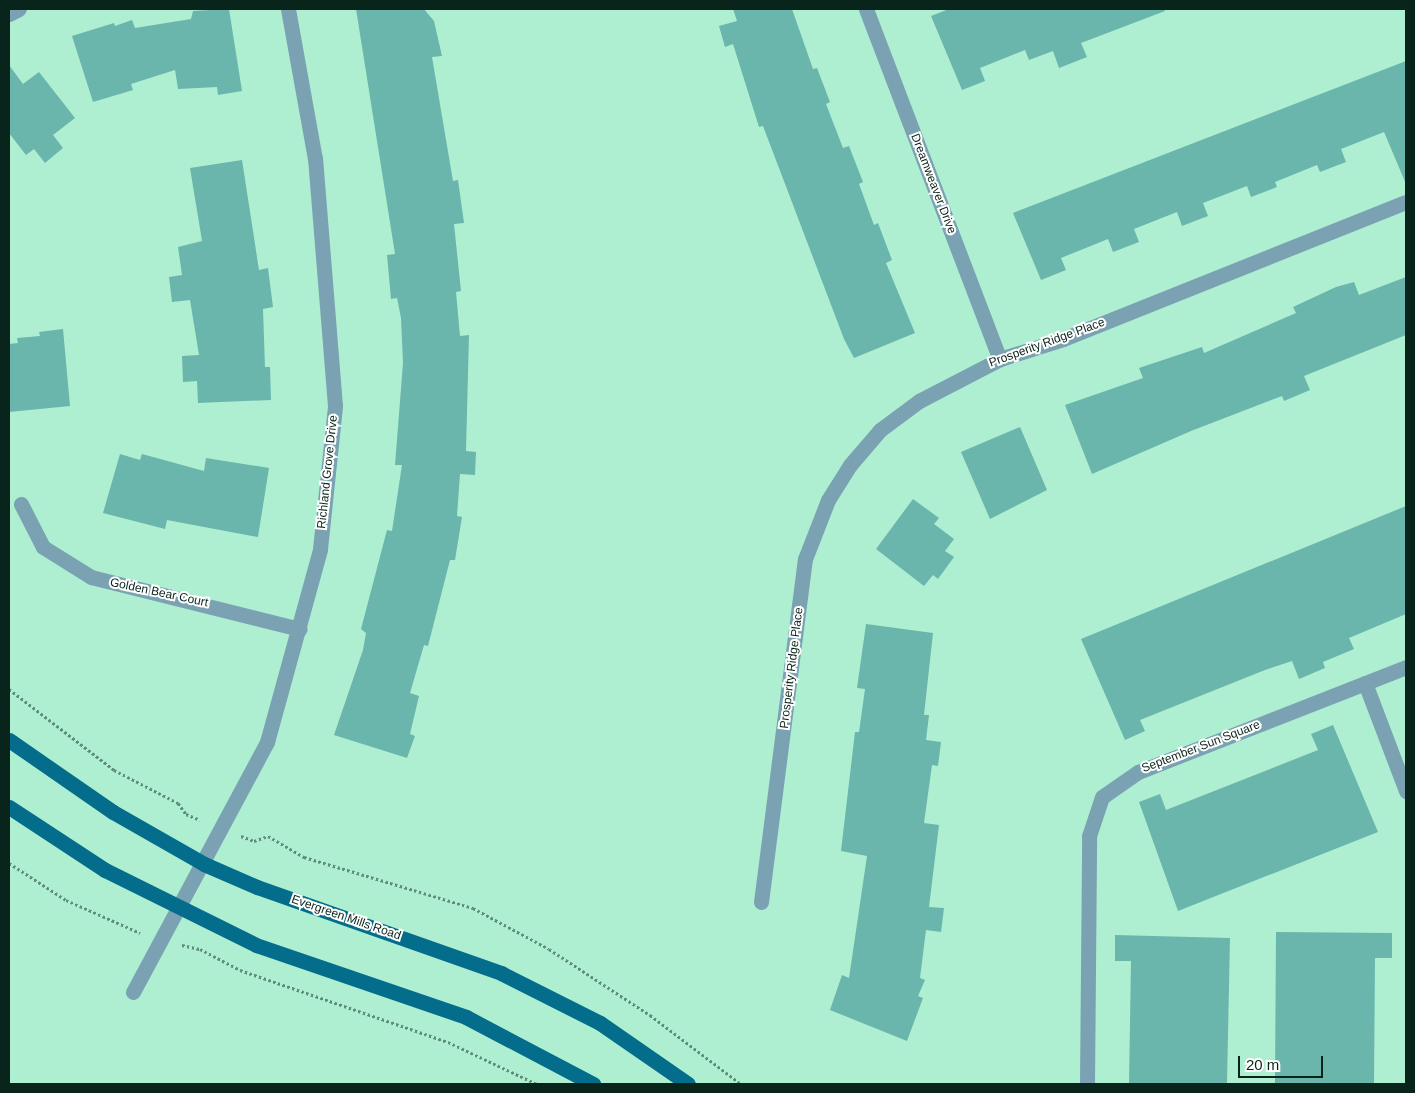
<!DOCTYPE html>
<html>
<head>
<meta charset="utf-8">
<style>
	body { margin:0 }
	#map { position:relative; width:1415px; height:1093px; overflow:hidden; background:#aeefd2; font-family:Helvetica,sans-serif }
	div>[style] { position:absolute }
	.building>* { inset:0; background:#6ab5ac }
	.path>* { height:3px; margin-top:-1.5px; transform-origin:0; background:repeating-linear-gradient(90deg,#5e8d79 0 2.5px,transparent 0 5px) }
	.minor>* { height:15px; margin:-7.5px; padding:0 7.5px; transform-origin:7.5px; border-radius:7.5px; background:#7aa2b2 }
	.major>* { height:15px; margin:-7.5px; padding:0 7.5px; transform-origin:7.5px; border-radius:7.5px; background:#046d8b }
	span { translate:-50% -50%; white-space:nowrap; text-align:center; line-height:1.15; -webkit-text-stroke:4px #fff; paint-order:stroke }
	.street-label { font-size:12px; color:#09241a }
	.frame { position:absolute; inset:0; border:10px solid #09241a; pointer-events:none }
	.scale { position:absolute; left:1238px; top:1056px; width:85px; height:22px; box-sizing:border-box; border:2px solid #09241a; border-top:0; padding-left:6px; font-size:15px; line-height:18px; white-space:nowrap; color:#09241a; -webkit-text-stroke:4px #fff; paint-order:stroke }
</style>
</head>
<body>
<div id="map">
	<div class="building">
		<i style="clip-path:polygon(229px 9px,242px 91px,218px 95px,217px 87px,178px 89px,175px 70px,131px 84px,133px 90px,93px 102px,72px 36px,114px 23px,115px 26px,132px 20px,135px 28px,191px 19px,193px 11px)"></i>
		<i style="clip-path:polygon(356px 9px,424px 9px,434px 21px,442px 56px,432px 57px,453px 181px,458px 180px,464px 223px,454px 224px,461px 291px,456px 292px,460px 336px,469px 335px,466px 451px,476px 452px,475px 475px,460px 474px,457px 516px,462px 517px,455px 560px,450px 560px,428px 646px,424px 645px,410px 693px,419px 696px,410px 734px,415px 736px,407px 758px,334px 735px,363px 650px,366px 633px,361px 629px,387px 530px,392px 531px,402px 465px,395px 465px,403px 363px,401px 318px,397px 298px,391px 299px,387px 255px,395px 254px)"></i>
		<i style="clip-path:polygon(733px 9px,792px 9px,813px 69px,817px 68px,830px 102px,826px 104px,843px 148px,849px 146px,863px 182px,859px 184px,874px 225px,878px 223px,892px 260px,886px 263px,915px 333px,854px 358px,844px 339px,763px 126px,759px 127px,733px 44px,725px 47px,719px 26px,737px 21px)"></i>
		<i style="clip-path:polygon(949px 9px,1164px 9px,1165px 11px,1081px 43px,1087px 57px,1059px 68px,1053px 51px,1029px 60px,1025px 50px,980px 68px,985px 81px,962px 90px,931px 16px)"></i>
		<i style="clip-path:polygon(1406px 61px,1406px 184px,1384px 132px,1341px 149px,1346px 162px,1320px 172px,1317px 165px,1275px 182px,1277px 187px,1251px 197px,1247px 186px,1203px 203px,1208px 216px,1182px 226px,1177px 212px,1134px 229px,1139px 242px,1113px 252px,1108px 239px,1061px 258px,1066px 270px,1041px 280px,1013px 213px)"></i>
		<i style="clip-path:polygon(9px 65px,23px 84px,39px 72px,75px 118px,53px 135px,63px 148px,45px 163px,34px 149px,26px 155px,9px 133px)"></i>
		<i style="clip-path:polygon(242px 160px,259px 270px,268px 268px,273px 307px,263px 309px,265px 367px,270px 367px,271px 400px,198px 403px,197px 381px,183px 382px,182px 356px,199px 355px,190px 300px,172px 302px,169px 277px,182px 275px,178px 247px,202px 241px,190px 168px)"></i>
		<i style="clip-path:polygon(1406px 277px,1406px 335px,1304px 376px,1310px 390px,1284px 401px,1282px 396px,1191px 431px,1092px 474px,1065px 405px,1143px 378px,1139px 368px,1202px 347px,1204px 353px,1296px 313px,1293px 307px,1336px 287px,1354px 282px,1359px 295px)"></i>
		<i style="clip-path:polygon(63px 329px,70px 406px,9px 412px,9px 344px,18px 343px,17px 338px,40px 336px,39px 332px)"></i>
		<i style="clip-path:polygon(1020px 427px,1047px 490px,990px 519px,961px 452px)"></i>
		<i style="clip-path:polygon(120px 454px,140px 460px,142px 454px,204px 471px,206px 458px,269px 468px,258px 537px,167px 520px,165px 529px,103px 513px)"></i>
		<i style="clip-path:polygon(913px 499px,939px 518px,934px 524px,954px 539px,945px 551px,954px 557px,938px 579px,933px 575px,924px 586px,876px 549px)"></i>
		<i style="clip-path:polygon(1406px 506px,1406px 614px,1349px 638px,1354px 649px,1323px 662px,1325px 668px,1299px 679px,1292px 661px,1265px 670px,1140px 720px,1145px 731px,1125px 740px,1081px 639px)"></i>
		<i style="clip-path:polygon(866px 624px,933px 633px,924px 715px,929px 715px,926px 740px,941px 742px,938px 766px,932px 765px,924px 823px,939px 825px,929px 907px,944px 908px,941px 932px,926px 930px,920px 978px,925px 980px,918px 996px,923px 998px,907px 1041px,830px 1010px,842px 975px,849px 978px,867px 856px,841px 851px,855px 732px,859px 732px,865px 689px,857px 688px)"></i>
		<i style="clip-path:polygon(1333px 725px,1378px 832px,1178px 911px,1139px 802px,1160px 794px,1166px 810px,1318px 750px,1311px 734px)"></i>
		<i style="clip-path:polygon(1276px 932px,1392px 933px,1392px 958px,1375px 958px,1374px 1084px,1275px 1084px)"></i>
		<i style="clip-path:polygon(1115px 935px,1230px 938px,1227px 1084px,1129px 1084px,1131px 961px,1115px 961px)"></i>
	</div>
	<div class="path">
		<i style="left:9px;top:689px;width:133px;rotate:37.6deg"></i>
		<i style="left:114px;top:770px;width:72px;rotate:27.3deg"></i>
		<i style="left:178px;top:803px;width:14px;rotate:54deg"></i>
		<i style="left:186px;top:814px;width:15px;rotate:23deg"></i>
		<i style="left:241px;top:836px;width:14px;rotate:21deg"></i>
		<i style="left:254px;top:841px;width:15px;rotate:-20deg"></i>
		<i style="left:268px;top:836px;width:42px;rotate:30.3deg"></i>
		<i style="left:304px;top:857px;width:177px;rotate:16.8deg"></i>
		<i style="left:473px;top:908px;width:86px;rotate:28.3deg"></i>
		<i style="left:549px;top:949px;width:121px;rotate:33.2deg"></i>
		<i style="left:650px;top:1015px;width:114px;rotate:37.2deg"></i>
		<i style="left:9px;top:863px;width:68px;rotate:33deg"></i>
		<i style="left:66px;top:900px;width:81px;rotate:24deg"></i>
		<i style="left:182px;top:945px;width:18px;rotate:13deg"></i>
		<i style="left:200px;top:949px;width:45px;rotate:27.7deg"></i>
		<i style="left:240px;top:970px;width:220px;rotate:19.1deg"></i>
		<i style="left:448px;top:1042px;width:98px;rotate:25.3deg"></i>
	</div>
	<div class="minor">
		<i style="left:866px;top:9px;width:375px;rotate:69.1deg"></i>
		<i style="left:9px;top:14px;width:11px;rotate:-27deg"></i>
		<i style="left:21px;top:504px;width:48px;rotate:62.9deg"></i>
		<i style="left:43px;top:547px;width:57px;rotate:32deg"></i>
		<i style="left:91px;top:577px;width:215px;rotate:14deg"></i>
		<i style="left:1365px;top:683px;width:116px;rotate:69.2deg"></i>
		<i style="left:761px;top:902px;width:346px;rotate:-82.7deg"></i>
		<i style="left:805px;top:559px;width:63px;rotate:-68.7deg"></i>
		<i style="left:828px;top:500px;width:41px;rotate:-57.8deg"></i>
		<i style="left:850px;top:465px;width:46px;rotate:-49.4deg"></i>
		<i style="left:880px;top:430px;width:49px;rotate:-36.6deg"></i>
		<i style="left:919px;top:401px;width:91px;rotate:-27.4deg"></i>
		<i style="left:1000px;top:359px;width:66px;rotate:-17.6deg"></i>
		<i style="left:1063px;top:339px;width:369px;rotate:-21.8deg"></i>
		<i style="left:133px;top:992px;width:284px;rotate:-61.8deg"></i>
		<i style="left:267px;top:742px;width:200px;rotate:-74.6deg"></i>
		<i style="left:320px;top:549px;width:144px;rotate:-84deg"></i>
		<i style="left:335px;top:406px;width:248px;rotate:-94.6deg"></i>
		<i style="left:315px;top:159px;width:152px;rotate:-100.2deg"></i>
		<i style="left:1087px;top:1084px;width:248px;rotate:-89.5deg"></i>
		<i style="left:1089px;top:836px;width:41px;rotate:-71.6deg"></i>
		<i style="left:1102px;top:797px;width:44px;rotate:-34.8deg"></i>
		<i style="left:1138px;top:772px;width:288px;rotate:-21.4deg"></i>
	</div>
	<div class="major">
		<i style="left:9px;top:740px;width:126px;rotate:34.7deg"></i>
		<i style="left:113px;top:812px;width:105px;rotate:29.7deg"></i>
		<i style="left:204px;top:864px;width:58px;rotate:23.5deg"></i>
		<i style="left:257px;top:887px;width:259px;rotate:19.4deg"></i>
		<i style="left:501px;top:973px;width:111px;rotate:26.8deg"></i>
		<i style="left:600px;top:1023px;width:107px;rotate:34.7deg"></i>
		<i style="left:9px;top:807px;width:115px;rotate:33.3deg"></i>
		<i style="left:105px;top:870px;width:169px;rotate:26.4deg"></i>
		<i style="left:256px;top:945px;width:222px;rotate:18.9deg"></i>
		<i style="left:466px;top:1017px;width:144px;rotate:27.8deg"></i>
	</div>
	<div class="street-label">
		<span style="left:933px;top:184px;rotate:69deg">Dreamweaver Drive</span>
		<span style="left:1047px;top:343px;rotate:-20deg">Prosperity Ridge Place</span>
		<span style="left:328px;top:472px;rotate:-84deg">Richland Grove Drive</span>
		<span style="left:159px;top:593px;rotate:12deg">Golden Bear Court</span>
		<span style="left:792px;top:668px;rotate:-83deg">Prosperity Ridge Place</span>
		<span style="left:1201px;top:747px;rotate:-21deg">September Sun Square</span>
		<span style="left:346px;top:918px;rotate:19deg">Evergreen Mills Road</span>
	</div>
	<div class="frame"></div>
	<div class="scale">20 m</div>
</div>
</body>
</html>
